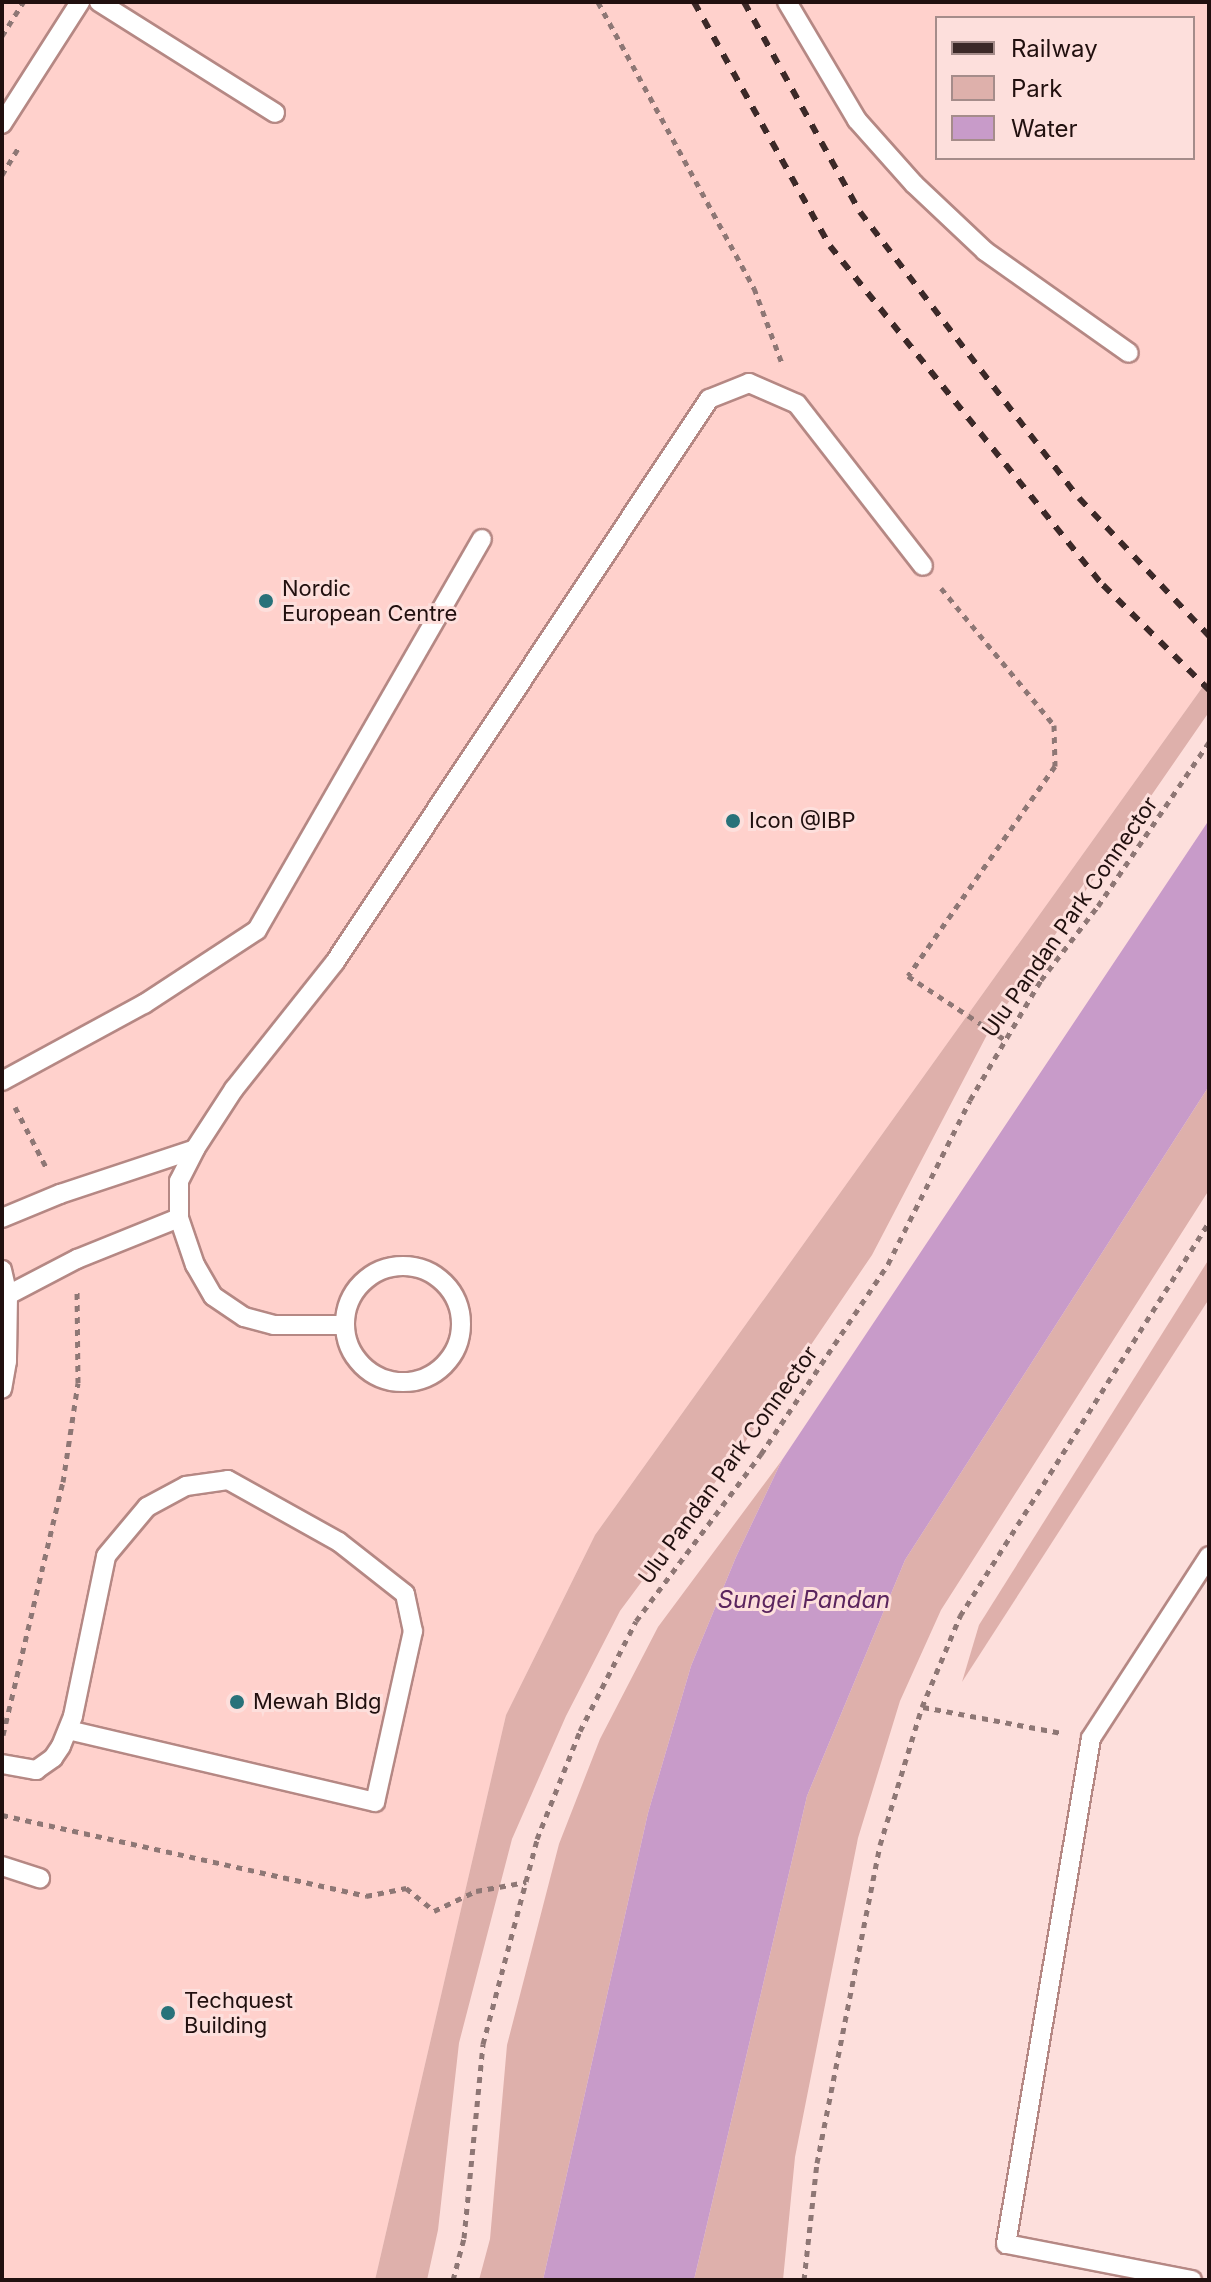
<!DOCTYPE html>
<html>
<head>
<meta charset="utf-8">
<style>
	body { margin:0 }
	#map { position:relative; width:1211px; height:2282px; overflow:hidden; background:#fddfdc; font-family:Inter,sans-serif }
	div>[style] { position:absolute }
	.built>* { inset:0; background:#ffd1cc }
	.green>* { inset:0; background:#deb0ab }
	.water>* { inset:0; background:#c89bc9 }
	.path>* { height:5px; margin-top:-2.5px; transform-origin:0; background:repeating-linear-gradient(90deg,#8e7775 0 6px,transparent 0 12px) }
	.roads { filter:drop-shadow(2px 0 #b58884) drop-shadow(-2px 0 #b58884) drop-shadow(0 2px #b58884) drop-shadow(0 -2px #b58884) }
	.service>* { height:18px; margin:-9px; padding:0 9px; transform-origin:9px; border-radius:9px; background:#fff }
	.service>.ring { margin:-9px; padding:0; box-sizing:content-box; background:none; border:18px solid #fff; border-radius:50% }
	.rail>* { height:6px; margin-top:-3px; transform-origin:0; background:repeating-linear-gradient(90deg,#3c2928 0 10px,transparent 0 20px) }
	.dots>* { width:22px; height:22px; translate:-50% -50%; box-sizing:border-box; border:4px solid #fddfdc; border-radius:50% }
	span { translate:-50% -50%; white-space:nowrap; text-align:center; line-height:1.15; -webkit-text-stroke:6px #fddfdc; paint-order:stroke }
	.poi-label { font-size:22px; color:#21100f }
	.left { translate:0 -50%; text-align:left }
	.street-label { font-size:22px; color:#21100f }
	.water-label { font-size:24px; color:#5b255e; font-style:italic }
	.frame { position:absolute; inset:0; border:4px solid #21100f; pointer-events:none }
	.legend { position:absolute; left:935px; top:16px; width:260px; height:144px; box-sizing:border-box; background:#fddfdc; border:2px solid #a58c8a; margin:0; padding:10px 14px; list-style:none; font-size:24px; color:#21100f }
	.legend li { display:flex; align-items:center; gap:16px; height:40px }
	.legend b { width:40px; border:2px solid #a58c8a }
</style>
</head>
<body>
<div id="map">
	<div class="built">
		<i style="clip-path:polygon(evenodd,2px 2px,1209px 2px,1209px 678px,595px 1535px,506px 1715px,375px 2280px,2px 2280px,2px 2px,937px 18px,1193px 18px,1193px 158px,937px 158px,937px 18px)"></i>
	</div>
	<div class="green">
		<i style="clip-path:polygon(1209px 678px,1209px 712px,990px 1029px,872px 1255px,745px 1442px,620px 1611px,566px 1716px,512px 1839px,459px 2043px,438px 2230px,427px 2280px,375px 2280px,506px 1715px,595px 1535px)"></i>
		<i style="clip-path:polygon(1209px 1086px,1209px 1190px,941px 1610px,900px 1701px,858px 1838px,795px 2157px,783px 2280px,694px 2280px,807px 1796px,905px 1560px)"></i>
		<i style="clip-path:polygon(1209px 1259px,1209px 1299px,962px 1682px,979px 1625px)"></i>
		<i style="clip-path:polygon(782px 1460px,736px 1557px,691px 1666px,648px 1813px,543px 2280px,479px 2280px,490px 2239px,507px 2045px,559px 1844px,600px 1739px,658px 1627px)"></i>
	</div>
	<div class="water">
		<i style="clip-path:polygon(1209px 820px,1209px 1086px,905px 1560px,807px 1796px,694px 2280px,543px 2280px,648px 1813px,691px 1666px,736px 1557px,782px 1460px)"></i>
	</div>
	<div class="path">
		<i style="left:598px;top:2px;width:326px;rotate:61.4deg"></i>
		<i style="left:754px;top:288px;width:83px;rotate:69.6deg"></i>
		<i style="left:2px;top:36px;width:40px;rotate:-58deg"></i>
		<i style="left:2px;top:175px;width:31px;rotate:-59deg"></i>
		<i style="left:941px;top:588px;width:178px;rotate:50.5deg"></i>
		<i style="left:1054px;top:725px;width:41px;rotate:88.6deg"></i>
		<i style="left:1055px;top:766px;width:256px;rotate:125deg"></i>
		<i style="left:908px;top:976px;width:115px;rotate:33.3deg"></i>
		<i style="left:15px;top:1107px;width:70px;rotate:62.7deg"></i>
		<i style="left:923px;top:1707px;width:141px;rotate:10.6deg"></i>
		<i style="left:3px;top:1735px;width:260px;rotate:-76.7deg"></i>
		<i style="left:63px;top:1482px;width:100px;rotate:-81.4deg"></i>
		<i style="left:78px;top:1383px;width:93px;rotate:-90.6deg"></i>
		<i style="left:2px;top:1815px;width:373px;rotate:12.5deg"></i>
		<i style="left:366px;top:1896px;width:41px;rotate:-11.3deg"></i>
		<i style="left:406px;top:1888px;width:36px;rotate:39deg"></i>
		<i style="left:434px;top:1911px;width:47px;rotate:-25.5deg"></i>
		<i style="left:476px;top:1891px;width:51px;rotate:-10.2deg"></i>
		<i style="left:453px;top:2280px;width:43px;rotate:-75.3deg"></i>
		<i style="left:464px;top:2238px;width:195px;rotate:-84.4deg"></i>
		<i style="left:483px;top:2044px;width:212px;rotate:-75.2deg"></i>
		<i style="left:537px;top:1839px;width:116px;rotate:-68.3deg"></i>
		<i style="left:580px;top:1731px;width:123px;rotate:-63deg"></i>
		<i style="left:636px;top:1621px;width:209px;rotate:-53.2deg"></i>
		<i style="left:761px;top:1454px;width:229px;rotate:-56.2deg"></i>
		<i style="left:888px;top:1264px;width:183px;rotate:-63.4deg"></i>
		<i style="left:970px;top:1100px;width:139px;rotate:-59.4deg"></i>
		<i style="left:1041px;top:980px;width:93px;rotate:-52.4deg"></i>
		<i style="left:1098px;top:906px;width:198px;rotate:-55.9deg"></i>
		<i style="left:804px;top:2280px;width:118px;rotate:-83.7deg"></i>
		<i style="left:817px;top:2163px;width:324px;rotate:-78.8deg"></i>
		<i style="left:880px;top:1845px;width:144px;rotate:-73.1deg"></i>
		<i style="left:922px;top:1707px;width:99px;rotate:-67.3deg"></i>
		<i style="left:960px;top:1616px;width:466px;rotate:-57.7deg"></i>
	</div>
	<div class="roads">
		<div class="service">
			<i style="left:99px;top:2px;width:208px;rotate:32.2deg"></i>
			<i style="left:787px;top:2px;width:137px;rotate:59.3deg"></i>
			<i style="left:857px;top:120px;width:86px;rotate:48.3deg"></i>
			<i style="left:914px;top:184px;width:98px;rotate:43.3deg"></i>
			<i style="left:985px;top:251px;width:176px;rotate:35.3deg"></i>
			<i style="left:2px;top:124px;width:145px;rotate:-57.4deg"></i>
			<i style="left:2px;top:1081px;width:162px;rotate:-28.5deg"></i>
			<i style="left:144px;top:1004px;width:135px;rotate:-33.2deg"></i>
			<i style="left:257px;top:930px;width:451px;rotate:-60.1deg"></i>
			<i style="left:2px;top:1218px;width:63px;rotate:-22.5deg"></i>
			<i style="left:60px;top:1194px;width:142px;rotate:-18.4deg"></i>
			<i class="ring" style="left:345px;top:1266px;width:98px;height:98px"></i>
			<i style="left:2px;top:1270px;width:26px;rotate:77deg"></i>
			<i style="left:8px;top:1295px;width:66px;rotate:90.9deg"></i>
			<i style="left:7px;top:1361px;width:28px;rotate:100deg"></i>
			<i style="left:8px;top:1295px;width:78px;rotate:-27.6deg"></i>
			<i style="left:77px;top:1259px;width:110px;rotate:-21.9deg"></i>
			<i style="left:345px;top:1325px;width:71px;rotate:180deg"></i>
			<i style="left:274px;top:1325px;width:31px;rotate:-165deg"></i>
			<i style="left:244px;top:1317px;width:37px;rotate:-146deg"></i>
			<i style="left:213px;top:1296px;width:36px;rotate:-120deg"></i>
			<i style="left:195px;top:1265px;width:50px;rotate:-108.8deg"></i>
			<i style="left:179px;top:1218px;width:37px;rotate:-90deg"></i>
			<i style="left:179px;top:1181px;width:36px;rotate:-63deg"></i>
			<i style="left:195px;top:1149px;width:72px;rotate:-57deg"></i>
			<i style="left:234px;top:1089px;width:162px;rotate:-51.5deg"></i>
			<i style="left:335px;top:962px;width:676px;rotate:-56.4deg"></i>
			<i style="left:709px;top:399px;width:43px;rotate:-21.8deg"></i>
			<i style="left:749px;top:383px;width:52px;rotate:23.6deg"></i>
			<i style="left:797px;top:404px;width:205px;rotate:52.1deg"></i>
			<i style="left:2px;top:1764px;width:35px;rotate:10deg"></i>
			<i style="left:36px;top:1770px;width:21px;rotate:-35deg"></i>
			<i style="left:53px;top:1758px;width:14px;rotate:-56deg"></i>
			<i style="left:61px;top:1746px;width:32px;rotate:-68deg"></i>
			<i style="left:73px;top:1716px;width:163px;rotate:-78.3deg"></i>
			<i style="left:106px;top:1556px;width:64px;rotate:-50.1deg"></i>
			<i style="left:147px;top:1507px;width:44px;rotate:-28.3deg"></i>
			<i style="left:186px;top:1486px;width:42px;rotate:-8.1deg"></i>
			<i style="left:228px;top:1480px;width:127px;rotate:29.2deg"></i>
			<i style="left:339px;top:1542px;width:84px;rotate:38.2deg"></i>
			<i style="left:405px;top:1594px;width:38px;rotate:78deg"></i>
			<i style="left:413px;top:1631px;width:175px;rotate:102.5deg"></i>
			<i style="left:375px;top:1802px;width:315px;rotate:-166.8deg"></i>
			<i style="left:2px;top:1866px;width:40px;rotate:18deg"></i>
			<i style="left:1192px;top:2280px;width:189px;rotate:-169deg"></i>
			<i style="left:1006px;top:2244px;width:513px;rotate:-80.46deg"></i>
			<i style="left:1091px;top:1738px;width:217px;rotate:-57deg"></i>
		</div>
	</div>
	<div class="rail">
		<i style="left:694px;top:2px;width:279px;rotate:60.9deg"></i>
		<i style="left:830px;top:246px;width:435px;rotate:51.2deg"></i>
		<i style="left:1103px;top:585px;width:149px;rotate:44.7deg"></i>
		<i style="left:744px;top:2px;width:240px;rotate:61.1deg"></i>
		<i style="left:860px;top:212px;width:360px;rotate:52.6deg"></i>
		<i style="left:1079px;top:498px;width:190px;rotate:46.7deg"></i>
	</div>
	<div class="dots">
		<i style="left:266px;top:601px;background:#28727a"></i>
		<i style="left:733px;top:821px;background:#28727a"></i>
		<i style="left:237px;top:1702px;background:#28727a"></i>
		<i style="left:168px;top:2013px;background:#28727a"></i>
	</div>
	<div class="poi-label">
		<span class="left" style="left:282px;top:601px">Nordic<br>European Centre</span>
		<span class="left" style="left:749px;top:821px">Icon @IBP</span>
		<span class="left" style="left:253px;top:1702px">Mewah Bldg</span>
		<span class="left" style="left:184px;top:2013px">Techquest<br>Building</span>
	</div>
	<div class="street-label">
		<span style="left:1070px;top:917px;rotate:-55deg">Ulu Pandan Park Connector</span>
		<span style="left:728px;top:1465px;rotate:-54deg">Ulu Pandan Park Connector</span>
	</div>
	<div class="water-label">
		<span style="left:804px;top:1600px">Sungei Pandan</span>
	</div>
	<div class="frame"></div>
	<ul class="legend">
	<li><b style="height:10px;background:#3c2928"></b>Railway</li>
	<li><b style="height:22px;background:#deb0ab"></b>Park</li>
	<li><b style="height:22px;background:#c89bc9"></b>Water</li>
	</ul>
</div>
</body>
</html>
